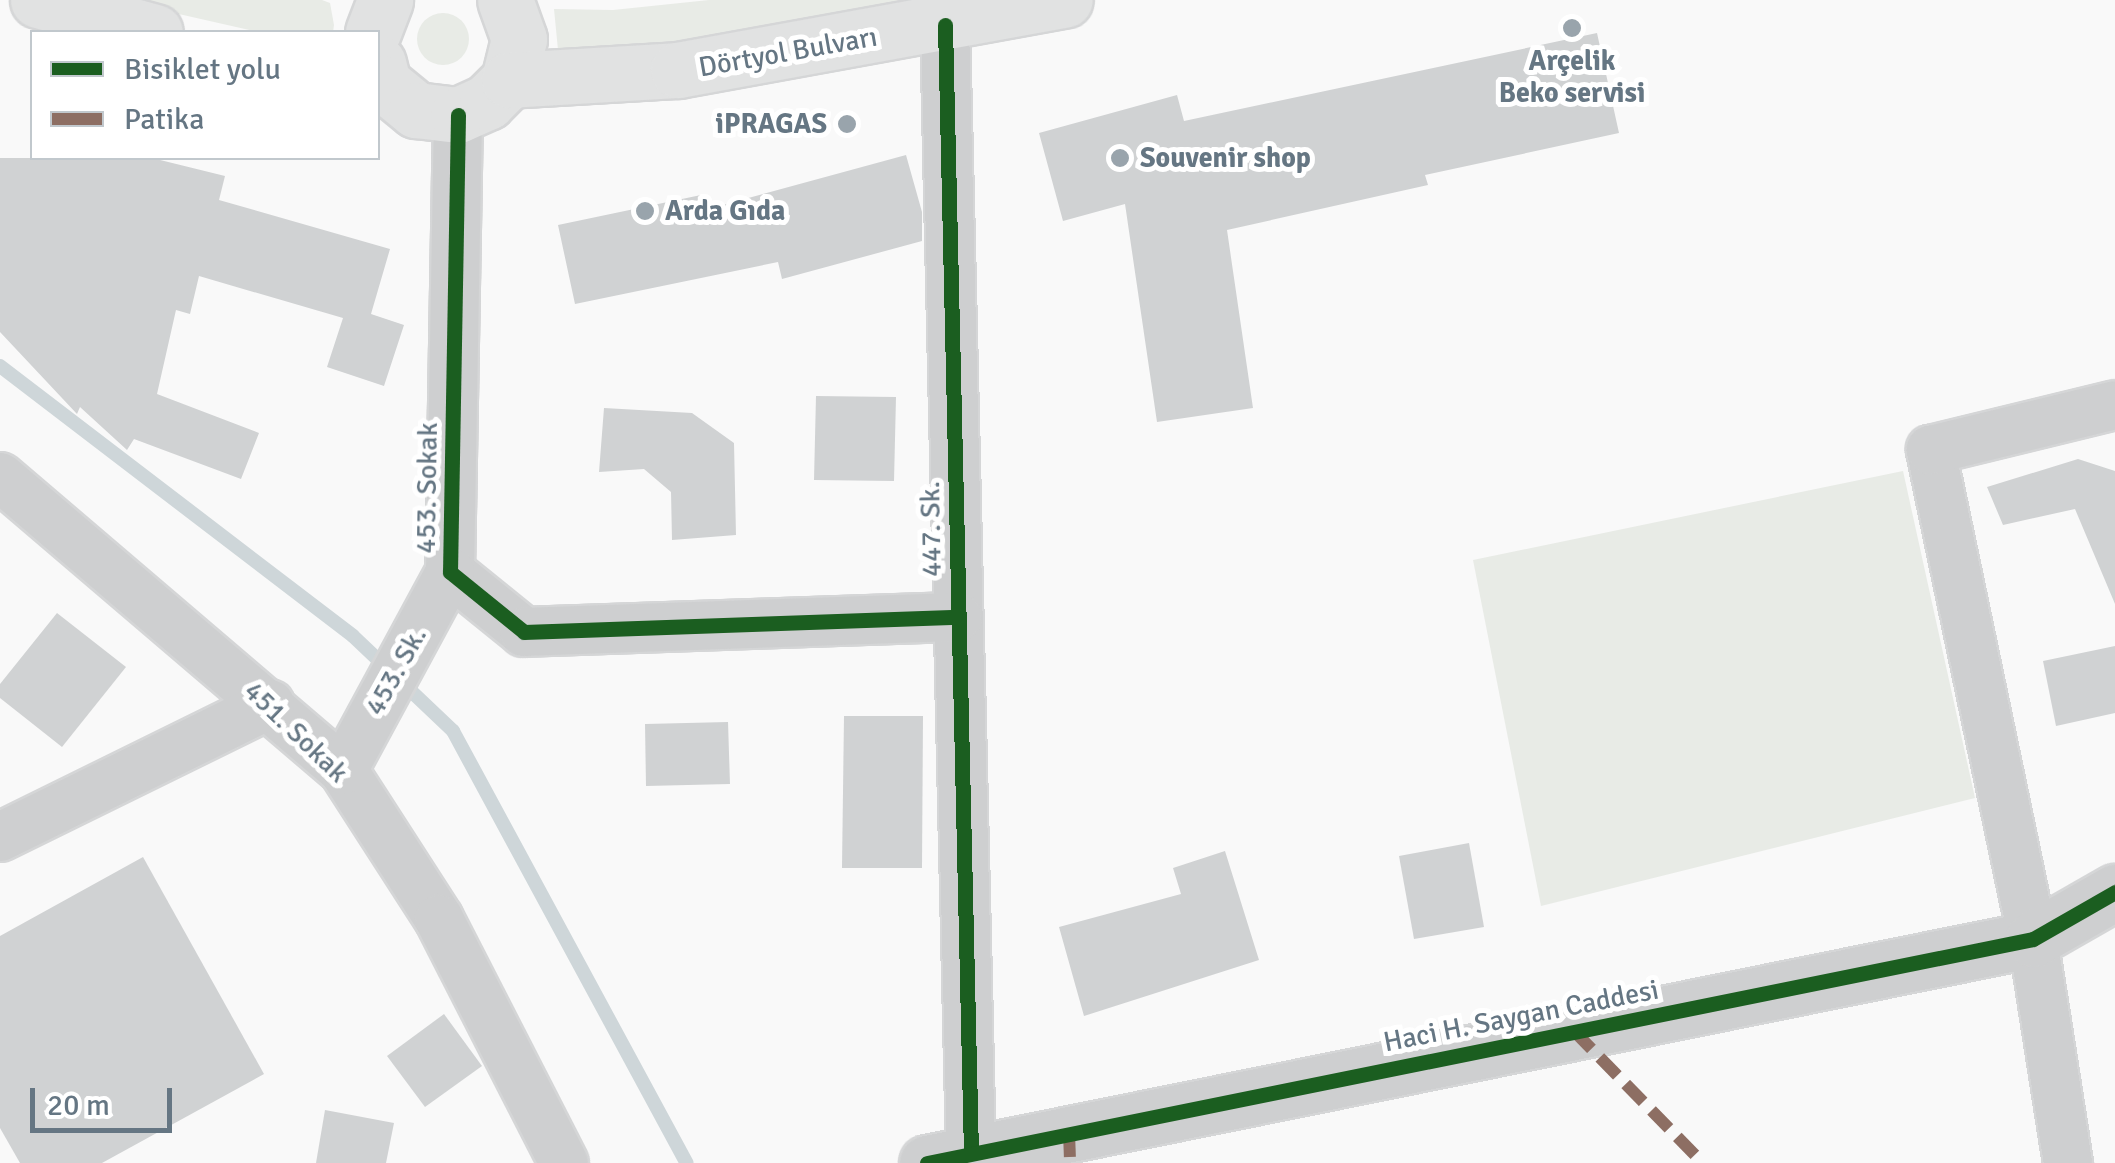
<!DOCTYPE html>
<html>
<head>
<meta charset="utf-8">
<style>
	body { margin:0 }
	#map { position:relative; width:2115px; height:1163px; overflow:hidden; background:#f9f9f9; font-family:Signika,sans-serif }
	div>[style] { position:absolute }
	.green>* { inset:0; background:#e8ebe6 }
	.round { border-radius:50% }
	.stream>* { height:14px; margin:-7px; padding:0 7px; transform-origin:7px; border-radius:7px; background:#ced6d9 }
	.building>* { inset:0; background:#d0d2d3 }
	.roads { filter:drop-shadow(2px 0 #d5d6d7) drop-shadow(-2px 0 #d5d6d7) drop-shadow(0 2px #d5d6d7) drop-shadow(0 -2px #d5d6d7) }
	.minor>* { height:48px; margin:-24px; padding:0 24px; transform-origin:24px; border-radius:24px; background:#cecfd0 }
	.tertiary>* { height:55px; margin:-27.5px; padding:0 27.5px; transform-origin:27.5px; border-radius:27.5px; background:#cecfd0 }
	.secondary>* { height:55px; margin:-27.5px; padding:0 27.5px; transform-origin:27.5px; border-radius:27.5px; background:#e1e2e2 }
	.quiet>* { height:12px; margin-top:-6px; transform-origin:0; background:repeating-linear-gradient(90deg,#8d6e63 0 25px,transparent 0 37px) }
	.cycleway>* { height:15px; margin:-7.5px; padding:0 7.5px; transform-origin:7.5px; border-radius:7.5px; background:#1b5e20 }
	.dots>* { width:28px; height:28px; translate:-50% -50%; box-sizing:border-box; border:5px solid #fff; border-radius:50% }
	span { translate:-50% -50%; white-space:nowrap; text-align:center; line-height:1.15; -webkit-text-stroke:10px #fff; paint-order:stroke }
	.street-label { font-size:28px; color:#657683 }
	.poi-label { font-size:28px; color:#657683; font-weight:700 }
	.right { translate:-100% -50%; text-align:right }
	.left { translate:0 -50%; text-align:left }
	.legend { position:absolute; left:30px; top:30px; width:350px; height:130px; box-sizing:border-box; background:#fff; border:2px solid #c1c8cd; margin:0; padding:12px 18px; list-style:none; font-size:30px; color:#657683 }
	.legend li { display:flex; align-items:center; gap:20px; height:50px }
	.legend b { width:50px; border:2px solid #c1c8cd }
	.scale { position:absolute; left:30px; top:1088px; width:142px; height:45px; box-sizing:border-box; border:5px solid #657683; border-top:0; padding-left:12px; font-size:30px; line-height:35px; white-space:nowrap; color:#657683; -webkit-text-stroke:8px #fff; paint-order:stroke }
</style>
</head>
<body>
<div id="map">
	<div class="green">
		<i style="clip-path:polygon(117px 0,322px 0,330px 3px,334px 25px,333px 32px,258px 32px)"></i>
		<i style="clip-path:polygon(709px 0,918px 0,671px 42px,565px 54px,558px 50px,554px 9px,613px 10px)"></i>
		<i class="round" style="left:417px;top:13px;width:52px;height:52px"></i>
		<i style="clip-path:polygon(1903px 471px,1975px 798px,1541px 906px,1473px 560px)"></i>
	</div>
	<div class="stream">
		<i style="left:0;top:366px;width:444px;rotate:37.4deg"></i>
		<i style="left:353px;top:636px;width:138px;rotate:43.5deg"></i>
		<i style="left:453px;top:731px;width:491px;rotate:61.6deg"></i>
	</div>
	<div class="building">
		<i style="clip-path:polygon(1597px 33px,1619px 133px,1425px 175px,1428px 185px,1227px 230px,1253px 408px,1157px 422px,1125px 204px,1063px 221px,1039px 133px,1177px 95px,1184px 121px)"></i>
		<i style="clip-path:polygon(906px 155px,922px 212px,922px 241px,782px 279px,778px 262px,575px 304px,558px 225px,701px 195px,704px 210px)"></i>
		<i style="clip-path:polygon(0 158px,152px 158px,225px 176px,219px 200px,390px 249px,371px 314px,404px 325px,384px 386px,327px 367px,343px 318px,199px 276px,190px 314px,176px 310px,157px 394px,259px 433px,241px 479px,134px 439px,127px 450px,80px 407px,77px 414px,0 332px)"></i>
		<i style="clip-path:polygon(816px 396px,896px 397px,894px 481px,814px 480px)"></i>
		<i style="clip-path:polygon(604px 408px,692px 413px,734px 443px,736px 535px,672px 540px,671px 492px,644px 469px,599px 472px)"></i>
		<i style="clip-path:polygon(2078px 459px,2115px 471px,2115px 604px,2075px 509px,2003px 525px,1987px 487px)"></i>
		<i style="clip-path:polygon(57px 613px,126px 667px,62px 747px,0 698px,0 684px)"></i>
		<i style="clip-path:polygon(2115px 646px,2115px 713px,2056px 726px,2043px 661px)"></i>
		<i style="clip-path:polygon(844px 716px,923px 716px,922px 868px,842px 868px)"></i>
		<i style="clip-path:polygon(728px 722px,730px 784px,646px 786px,645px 724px)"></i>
		<i style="clip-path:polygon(1469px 843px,1484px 927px,1414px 939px,1399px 856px)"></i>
		<i style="clip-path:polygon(1225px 851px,1259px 960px,1084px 1016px,1059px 927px,1181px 894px,1173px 868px)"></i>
		<i style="clip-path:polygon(143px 857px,264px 1074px,102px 1163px,20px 1163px,0 1128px,0 936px)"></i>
		<i style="clip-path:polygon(444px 1014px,482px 1066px,425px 1107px,387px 1056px)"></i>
		<i style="clip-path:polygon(325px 1110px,394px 1123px,386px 1163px,316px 1163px)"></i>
	</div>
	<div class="roads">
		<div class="minor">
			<i style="left:945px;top:25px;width:1127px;rotate:88.68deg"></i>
			<i style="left:458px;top:115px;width:457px;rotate:91deg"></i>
			<i style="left:450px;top:572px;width:95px;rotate:39deg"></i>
			<i style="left:524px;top:632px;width:434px;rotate:-2deg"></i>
			<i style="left:0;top:477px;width:451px;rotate:40.5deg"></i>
			<i style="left:343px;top:770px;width:177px;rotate:57.2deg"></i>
			<i style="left:439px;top:919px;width:274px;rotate:62.9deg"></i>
			<i style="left:343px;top:770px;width:225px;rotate:-61.6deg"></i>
			<i style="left:0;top:837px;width:301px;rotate:-26.2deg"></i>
			<i style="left:2068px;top:1163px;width:227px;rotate:-98.9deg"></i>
			<i style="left:2033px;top:939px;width:500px;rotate:-101.8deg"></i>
			<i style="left:1931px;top:450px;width:189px;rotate:-13.7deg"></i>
		</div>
		<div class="tertiary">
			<i style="left:927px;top:1163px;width:1128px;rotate:-11.45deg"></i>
			<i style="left:2033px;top:939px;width:95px;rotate:-29.8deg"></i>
		</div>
		<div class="secondary">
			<i style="left:38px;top:0;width:121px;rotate:15.3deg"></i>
			<i style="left:373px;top:32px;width:34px;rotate:-69deg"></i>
			<i style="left:378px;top:63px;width:21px;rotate:76deg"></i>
			<i style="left:383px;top:83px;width:43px;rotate:39.3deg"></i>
			<i style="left:416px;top:110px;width:42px;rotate:6.8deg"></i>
			<i style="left:458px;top:115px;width:32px;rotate:-24deg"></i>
			<i style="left:487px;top:102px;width:31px;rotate:-45deg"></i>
			<i style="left:509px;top:80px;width:42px;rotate:-76.3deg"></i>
			<i style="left:519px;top:39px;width:41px;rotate:-109.7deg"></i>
			<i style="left:509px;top:80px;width:169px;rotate:-3.4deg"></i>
			<i style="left:678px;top:70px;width:393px;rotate:-10.3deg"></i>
		</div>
	</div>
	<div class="quiet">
		<i style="left:1574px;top:1031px;width:185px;rotate:45.7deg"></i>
		<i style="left:1069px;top:1132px;width:31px;rotate:88deg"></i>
	</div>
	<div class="cycleway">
		<i style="left:945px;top:25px;width:1127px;rotate:88.68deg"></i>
		<i style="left:458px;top:115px;width:457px;rotate:91deg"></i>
		<i style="left:450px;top:572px;width:95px;rotate:39deg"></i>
		<i style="left:524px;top:632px;width:434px;rotate:-2deg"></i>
		<i style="left:927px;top:1163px;width:1128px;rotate:-11.45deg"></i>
		<i style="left:2033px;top:939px;width:95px;rotate:-29.8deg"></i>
	</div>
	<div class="dots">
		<i style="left:1572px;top:28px;background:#99a4ac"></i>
		<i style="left:847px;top:124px;background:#99a4ac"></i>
		<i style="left:1120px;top:158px;background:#99a4ac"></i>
		<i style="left:645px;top:211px;background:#99a4ac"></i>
	</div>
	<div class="street-label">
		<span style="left:788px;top:52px;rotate:-10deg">Dörtyol Bulvarı</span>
		<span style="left:427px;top:488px;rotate:-89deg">453. Sokak</span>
		<span style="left:931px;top:529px;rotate:-91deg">447. Sk.</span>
		<span style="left:396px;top:671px;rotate:-61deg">453. Sk.</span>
		<span style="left:296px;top:732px;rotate:44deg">451. Sokak</span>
		<span style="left:1521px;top:1016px;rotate:-11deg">Haci H. Saygan Caddesi</span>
	</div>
	<div class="poi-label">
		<span style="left:1572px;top:77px">Arçelik<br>Beko servisi</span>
		<span class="right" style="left:827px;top:124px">iPRAGAS</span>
		<span class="left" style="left:1140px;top:158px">Souvenir shop</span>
		<span class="left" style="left:665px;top:211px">Arda Gıda</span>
	</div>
	<ul class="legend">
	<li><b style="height:12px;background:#1b5e20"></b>Bisiklet yolu</li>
	<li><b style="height:12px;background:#8d6e63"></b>Patika</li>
	</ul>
	<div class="scale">20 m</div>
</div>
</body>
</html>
